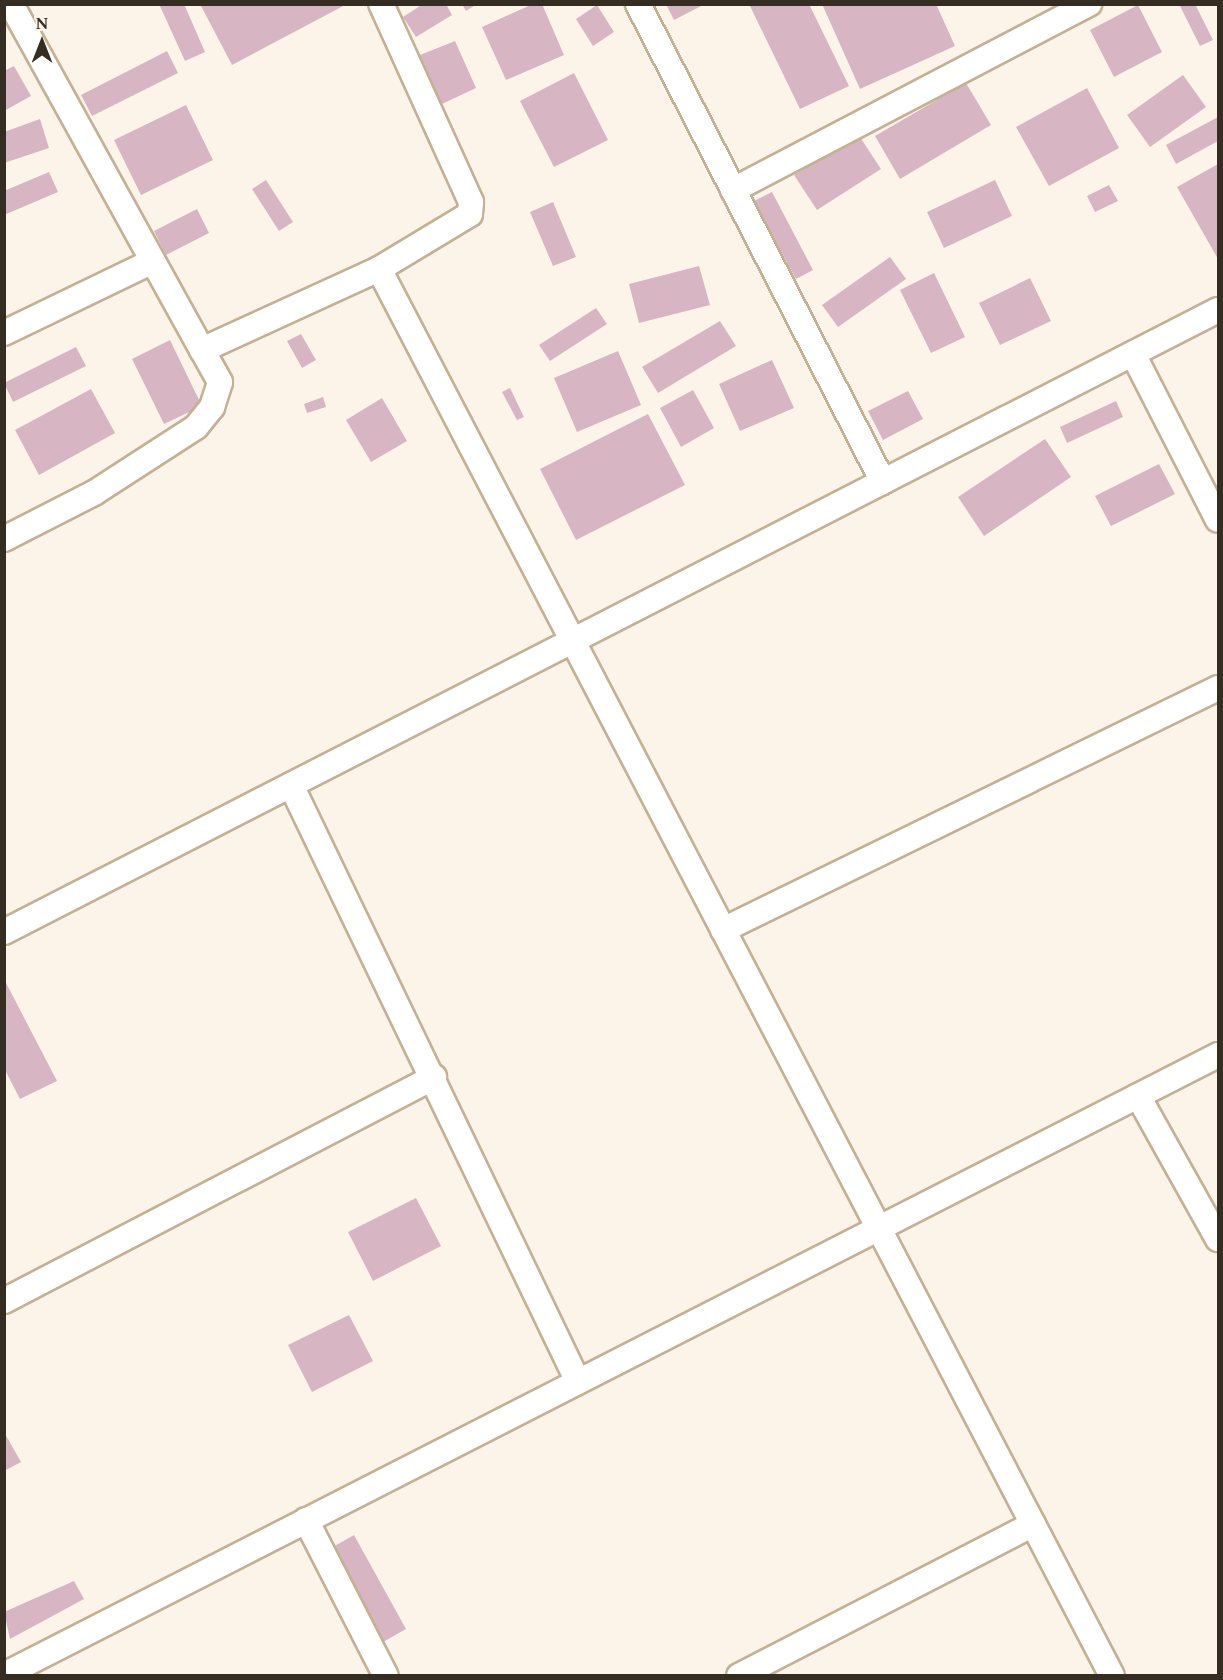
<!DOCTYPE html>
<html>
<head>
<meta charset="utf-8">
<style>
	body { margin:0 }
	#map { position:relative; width:1223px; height:1680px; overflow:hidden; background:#fdf4e9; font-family:Spectral,serif }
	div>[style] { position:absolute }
	.building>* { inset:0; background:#d8b5c3 }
	.roads { filter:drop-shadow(2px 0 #c4b194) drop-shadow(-2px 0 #c4b194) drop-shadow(0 2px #c4b194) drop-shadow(0 -2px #c4b194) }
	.street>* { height:24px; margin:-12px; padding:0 12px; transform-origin:12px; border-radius:12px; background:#fff }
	span { translate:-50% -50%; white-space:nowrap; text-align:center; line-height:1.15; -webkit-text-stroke:4.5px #fdf4e9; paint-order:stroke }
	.frame { position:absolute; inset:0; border:6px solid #352d21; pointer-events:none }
	.north { position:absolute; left:12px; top:12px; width:60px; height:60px; -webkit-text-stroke:4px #fdf4e9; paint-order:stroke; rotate:0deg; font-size:16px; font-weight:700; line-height:24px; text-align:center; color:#352d21 }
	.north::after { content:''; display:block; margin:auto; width:21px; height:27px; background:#352d21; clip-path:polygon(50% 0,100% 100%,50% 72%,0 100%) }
</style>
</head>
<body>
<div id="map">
	<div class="building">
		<i style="clip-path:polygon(159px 4px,184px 4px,205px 52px,185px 61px)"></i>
		<i style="clip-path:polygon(200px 4px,347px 4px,232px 65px)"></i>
		<i style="clip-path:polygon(423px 4px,446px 4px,452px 15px,416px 37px,403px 17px)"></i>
		<i style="clip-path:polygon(462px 4px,477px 4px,466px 11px)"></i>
		<i style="clip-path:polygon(533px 4px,542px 4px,564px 55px,506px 80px,482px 27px)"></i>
		<i style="clip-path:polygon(666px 4px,705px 4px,674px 20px)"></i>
		<i style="clip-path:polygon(749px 4px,809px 4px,849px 86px,800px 109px)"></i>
		<i style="clip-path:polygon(822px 4px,936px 4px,955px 46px,860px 89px)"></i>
		<i style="clip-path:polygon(1179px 4px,1195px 4px,1213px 40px,1200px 46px)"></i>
		<i style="clip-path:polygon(597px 5px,614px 32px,593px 46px,576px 19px)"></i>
		<i style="clip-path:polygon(1138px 5px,1162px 52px,1114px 77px,1090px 30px)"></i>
		<i style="clip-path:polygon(455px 41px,476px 88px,442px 104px,420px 55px)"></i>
		<i style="clip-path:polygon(167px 51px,178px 73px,92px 116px,81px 95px)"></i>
		<i style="clip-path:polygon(14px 66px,31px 96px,4px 111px,4px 71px)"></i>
		<i style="clip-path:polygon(574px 73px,608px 140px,554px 167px,520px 101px)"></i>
		<i style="clip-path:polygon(1183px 75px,1206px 107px,1150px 147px,1127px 115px)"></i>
		<i style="clip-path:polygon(966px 83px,991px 125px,900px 179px,875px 136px)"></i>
		<i style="clip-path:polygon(1087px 88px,1119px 148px,1049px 186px,1016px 127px)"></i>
		<i style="clip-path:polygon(186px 105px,213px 160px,141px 195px,114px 140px)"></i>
		<i style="clip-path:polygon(1218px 117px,1218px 141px,1176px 164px,1166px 145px)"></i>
		<i style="clip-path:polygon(40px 119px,49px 148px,4px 163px,4px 132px)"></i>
		<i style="clip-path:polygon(858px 134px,881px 169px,817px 210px,794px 175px)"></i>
		<i style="clip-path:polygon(1218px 164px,1218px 259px,1177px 187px)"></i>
		<i style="clip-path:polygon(49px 172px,58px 192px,4px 215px,4px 191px)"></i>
		<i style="clip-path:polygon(266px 180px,293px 222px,279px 231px,252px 189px)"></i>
		<i style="clip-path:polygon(995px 180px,1012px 216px,944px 248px,927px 212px)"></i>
		<i style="clip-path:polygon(1109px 185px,1118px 201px,1095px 212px,1087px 196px)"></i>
		<i style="clip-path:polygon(772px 192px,813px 270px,796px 279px,754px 201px)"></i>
		<i style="clip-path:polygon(553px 202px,576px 257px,553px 266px,530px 212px)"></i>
		<i style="clip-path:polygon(197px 209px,209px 233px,166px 255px,154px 231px)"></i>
		<i style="clip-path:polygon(890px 257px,906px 279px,838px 327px,822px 305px)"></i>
		<i style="clip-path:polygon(699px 266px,710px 305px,639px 323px,629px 284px)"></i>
		<i style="clip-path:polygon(934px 273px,965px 337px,931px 353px,900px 290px)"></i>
		<i style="clip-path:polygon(1030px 278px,1051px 321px,1000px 345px,979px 303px)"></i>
		<i style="clip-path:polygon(596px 308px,607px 324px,550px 361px,539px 345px)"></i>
		<i style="clip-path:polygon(720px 321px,736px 346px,658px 393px,642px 367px)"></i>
		<i style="clip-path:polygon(301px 334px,316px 360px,302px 368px,287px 341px)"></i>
		<i style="clip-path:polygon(170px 340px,202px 406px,164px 424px,132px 359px)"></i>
		<i style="clip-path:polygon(76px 347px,86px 366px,13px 402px,4px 383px)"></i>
		<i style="clip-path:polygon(618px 351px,641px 405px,577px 432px,554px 378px)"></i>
		<i style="clip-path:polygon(772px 360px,794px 408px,740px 431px,719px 384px)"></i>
		<i style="clip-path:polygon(510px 388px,524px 417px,517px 420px,502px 392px)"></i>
		<i style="clip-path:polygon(91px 389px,115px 433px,39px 475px,15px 430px)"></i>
		<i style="clip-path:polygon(693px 390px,714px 428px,681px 447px,660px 408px)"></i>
		<i style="clip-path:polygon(908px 391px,923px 419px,883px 440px,868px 411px)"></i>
		<i style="clip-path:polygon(323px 397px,326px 407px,307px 413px,304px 404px)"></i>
		<i style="clip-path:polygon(382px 398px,407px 441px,371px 462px,346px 420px)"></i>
		<i style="clip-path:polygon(1116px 401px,1123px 417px,1067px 443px,1060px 427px)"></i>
		<i style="clip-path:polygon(648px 414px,685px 485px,576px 540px,540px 469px)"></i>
		<i style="clip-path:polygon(1045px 439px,1071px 477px,984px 536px,958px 497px)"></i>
		<i style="clip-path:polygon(1159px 464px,1175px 494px,1111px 526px,1095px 496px)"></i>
		<i style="clip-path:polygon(4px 979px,57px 1081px,20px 1099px,4px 1068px)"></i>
		<i style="clip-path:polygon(416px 1198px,441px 1246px,373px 1281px,348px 1232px)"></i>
		<i style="clip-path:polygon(349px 1315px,373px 1361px,312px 1392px,288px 1345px)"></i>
		<i style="clip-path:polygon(4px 1432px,21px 1462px,4px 1471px)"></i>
		<i style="clip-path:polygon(354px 1535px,406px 1629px,376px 1646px,324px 1552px)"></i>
		<i style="clip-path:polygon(74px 1581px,84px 1599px,10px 1639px,4px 1612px)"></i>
	</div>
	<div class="roads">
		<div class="street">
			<i style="left:11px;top:4px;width:395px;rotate:61.1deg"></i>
			<i style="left:202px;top:350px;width:195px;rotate:-24.6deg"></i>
			<i style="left:379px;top:269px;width:106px;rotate:-31.1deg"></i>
			<i style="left:470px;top:214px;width:12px;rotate:-85deg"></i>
			<i style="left:471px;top:202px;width:217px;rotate:-114.4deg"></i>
			<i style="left:638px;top:4px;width:537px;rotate:62.86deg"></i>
			<i style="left:733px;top:190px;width:402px;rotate:-27.6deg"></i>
			<i style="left:379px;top:269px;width:1586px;rotate:62.48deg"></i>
			<i style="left:4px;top:333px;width:165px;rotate:-25.8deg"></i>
			<i style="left:1133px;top:354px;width:186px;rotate:62.9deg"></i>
			<i style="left:4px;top:539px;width:101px;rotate:-27.1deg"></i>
			<i style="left:94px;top:493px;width:121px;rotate:-32.9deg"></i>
			<i style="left:196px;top:427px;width:26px;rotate:-51deg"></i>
			<i style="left:212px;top:407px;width:26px;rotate:-72deg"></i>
			<i style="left:220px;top:382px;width:37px;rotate:-119deg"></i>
			<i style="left:291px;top:785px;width:662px;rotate:64.32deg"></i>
			<i style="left:723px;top:930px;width:551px;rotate:-26.05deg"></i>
			<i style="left:4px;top:932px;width:1364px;rotate:-27.13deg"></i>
			<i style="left:1138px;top:1096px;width:164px;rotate:60.8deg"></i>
			<i style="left:4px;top:1301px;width:485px;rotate:-27.5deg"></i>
			<i style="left:306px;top:1520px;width:175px;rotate:62.9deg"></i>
			<i style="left:4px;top:1675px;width:1363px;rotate:-27.05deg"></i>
			<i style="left:739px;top:1676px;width:331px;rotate:-27.3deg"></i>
		</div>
	</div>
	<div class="frame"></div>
	<div class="north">N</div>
</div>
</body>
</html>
